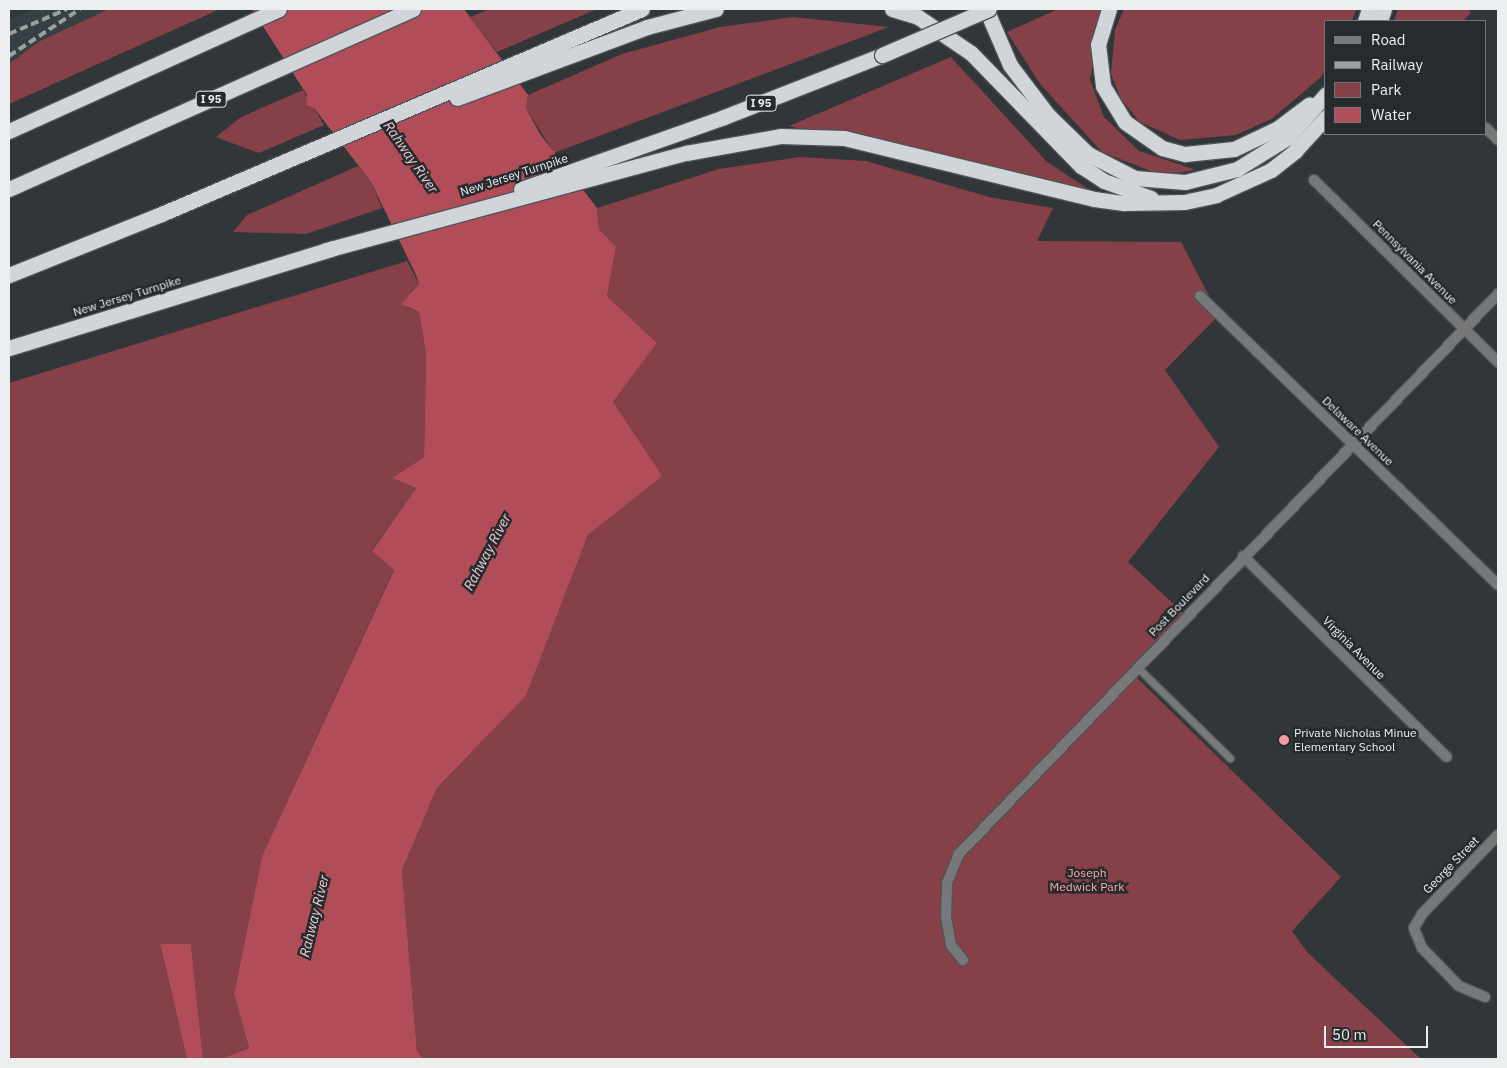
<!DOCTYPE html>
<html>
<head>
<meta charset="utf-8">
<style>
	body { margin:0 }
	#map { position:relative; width:1507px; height:1068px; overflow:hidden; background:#313638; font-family:"IBM Plex Sans",sans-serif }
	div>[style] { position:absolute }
	.built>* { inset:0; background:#354045 }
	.green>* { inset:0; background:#864047 }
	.water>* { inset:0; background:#b04d58 }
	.roads { filter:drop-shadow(1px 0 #4f5455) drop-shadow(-1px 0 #4f5455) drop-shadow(0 1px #4f5455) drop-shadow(0 -1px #4f5455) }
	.lane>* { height:7px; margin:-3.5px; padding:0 3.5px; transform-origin:3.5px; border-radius:3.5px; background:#767879 }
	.street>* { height:10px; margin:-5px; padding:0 5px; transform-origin:5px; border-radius:5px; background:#767879 }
	.highway>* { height:15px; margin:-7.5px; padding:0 7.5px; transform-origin:7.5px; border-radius:7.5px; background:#cfd5d8 }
	.rail>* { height:4px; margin-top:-2px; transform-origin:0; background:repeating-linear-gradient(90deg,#9b9fa0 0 8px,transparent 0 12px) }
	.bridges { filter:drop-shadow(1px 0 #4f5455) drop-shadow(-1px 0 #4f5455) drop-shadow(0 1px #4f5455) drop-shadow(0 -1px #4f5455) }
	.highway-bridge>* { height:15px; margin:-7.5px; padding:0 7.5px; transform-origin:7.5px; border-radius:7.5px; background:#cfd5d8 }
	.dots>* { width:14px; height:14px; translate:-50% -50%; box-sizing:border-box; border:2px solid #272b2e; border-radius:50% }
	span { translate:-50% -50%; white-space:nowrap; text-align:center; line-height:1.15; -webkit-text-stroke:5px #272b2e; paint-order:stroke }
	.shield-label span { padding:1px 4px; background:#272b2e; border:1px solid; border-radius:4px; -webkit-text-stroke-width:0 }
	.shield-label { font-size:11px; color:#eceff0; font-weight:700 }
	.street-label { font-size:12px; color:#eceff0 }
	.poi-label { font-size:12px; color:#eceff0 }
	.left { translate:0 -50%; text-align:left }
	.park-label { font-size:12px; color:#fcabb0 }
	.water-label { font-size:14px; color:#ecd0d1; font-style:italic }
	.frame { position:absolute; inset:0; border:10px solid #eceff0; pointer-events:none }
	.legend { position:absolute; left:1324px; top:20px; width:162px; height:115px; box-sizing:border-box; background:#272b2e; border:1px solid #76797c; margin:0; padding:6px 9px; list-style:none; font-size:15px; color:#eceff0 }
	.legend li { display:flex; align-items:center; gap:10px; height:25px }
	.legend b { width:25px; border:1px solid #76797c }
	.scale { position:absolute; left:1324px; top:1026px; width:104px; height:22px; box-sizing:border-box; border:2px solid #eceff0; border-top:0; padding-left:6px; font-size:15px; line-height:18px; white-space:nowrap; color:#eceff0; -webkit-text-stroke:4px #272b2e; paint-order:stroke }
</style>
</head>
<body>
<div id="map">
	<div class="built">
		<i style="clip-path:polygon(35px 9px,109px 9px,40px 41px,9px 64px,9px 20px)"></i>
	</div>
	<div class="green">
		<i style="clip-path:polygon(109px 9px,220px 9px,9px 104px,10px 63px,40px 41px)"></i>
		<i style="clip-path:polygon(490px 9px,597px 9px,497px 52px,470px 17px)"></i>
		<i style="clip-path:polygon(1058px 9px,1103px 9px,1090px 80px,1104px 117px,1139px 151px,1196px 170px,1161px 175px,1102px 152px,1040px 84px,1007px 32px)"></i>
		<i style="clip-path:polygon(1124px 9px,1356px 9px,1352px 21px,1326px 21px,1326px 69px,1321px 77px,1273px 118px,1236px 135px,1180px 140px,1140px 122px,1121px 99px,1111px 74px,1115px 30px)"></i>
		<i style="clip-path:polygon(1398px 9px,1468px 9px,1471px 13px,1463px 21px,1394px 21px)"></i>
		<i style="clip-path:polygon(793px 17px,889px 27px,554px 153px,526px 108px,528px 95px,622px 54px,720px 27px)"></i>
		<i style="clip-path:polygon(951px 57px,1047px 162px,1090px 190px,1038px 185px,789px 126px)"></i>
		<i style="clip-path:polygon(303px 90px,324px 125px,259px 153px,216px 137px,241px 117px)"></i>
		<i style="clip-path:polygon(800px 157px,866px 161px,989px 197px,1053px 208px,1037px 241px,1181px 242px,1219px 315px,1165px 370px,1219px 447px,1128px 562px,1190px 619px,1134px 675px,1341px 877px,1292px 931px,1308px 953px,1421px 1059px,423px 1059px,417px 1051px,402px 870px,437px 788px,526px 696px,588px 535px,661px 476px,613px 402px,657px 343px,607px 296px,616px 247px,599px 229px,597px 208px,719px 169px)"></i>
		<i style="clip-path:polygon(358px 166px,371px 182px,382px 208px,306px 234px,233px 232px,247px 215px)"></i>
		<i style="clip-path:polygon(407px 261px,419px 284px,411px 292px,406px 307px,419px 312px,426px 354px,424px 457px,392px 478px,416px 488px,372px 550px,394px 569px,262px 856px,234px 994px,249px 1048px,221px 1059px,203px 1059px,191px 944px,160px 945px,187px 1059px,9px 1059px,9px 383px)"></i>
	</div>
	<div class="water">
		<i style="clip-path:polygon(252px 9px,464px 9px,528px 95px,526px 108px,540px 134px,597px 208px,599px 229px,616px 247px,607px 296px,657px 343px,613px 402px,662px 476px,588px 535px,526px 696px,437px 788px,402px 870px,417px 1051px,423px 1059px,221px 1059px,249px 1048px,234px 994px,262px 856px,394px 570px,372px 551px,416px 488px,392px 478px,424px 457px,426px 354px,419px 312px,401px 304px,419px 284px,416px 275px,371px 182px,314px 108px,306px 105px,307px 95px)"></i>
		<i style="clip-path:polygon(160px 944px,191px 944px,203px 1059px,187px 1059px)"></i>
	</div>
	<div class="roads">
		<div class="lane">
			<i style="left:1137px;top:667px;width:130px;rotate:44.4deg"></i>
		</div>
		<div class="street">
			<i style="left:1486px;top:128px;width:17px;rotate:45deg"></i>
			<i style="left:1314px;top:180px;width:259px;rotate:44.7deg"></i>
			<i style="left:1200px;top:296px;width:415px;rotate:44.1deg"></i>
			<i style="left:1243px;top:556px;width:286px;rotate:44.6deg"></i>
			<i style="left:963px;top:960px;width:19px;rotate:-129deg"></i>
			<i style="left:951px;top:945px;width:28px;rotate:-100deg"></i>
			<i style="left:946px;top:917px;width:34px;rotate:-88deg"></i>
			<i style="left:947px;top:883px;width:31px;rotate:-68deg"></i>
			<i style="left:959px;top:854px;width:777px;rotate:-46.09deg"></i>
			<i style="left:1485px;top:997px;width:28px;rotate:-157deg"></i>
			<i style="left:1459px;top:986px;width:53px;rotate:-134.2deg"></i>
			<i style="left:1422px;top:948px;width:22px;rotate:-112deg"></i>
			<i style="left:1414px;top:928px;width:16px;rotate:-60deg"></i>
			<i style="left:1422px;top:914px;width:110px;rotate:-46.1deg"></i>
		</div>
		<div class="highway">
			<i style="left:892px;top:9px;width:27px;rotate:17deg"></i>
			<i style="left:918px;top:17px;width:64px;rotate:34.2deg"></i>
			<i style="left:971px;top:53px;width:158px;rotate:45.8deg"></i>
			<i style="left:1081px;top:166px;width:27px;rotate:33deg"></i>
			<i style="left:1104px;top:181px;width:50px;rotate:19.9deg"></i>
			<i style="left:986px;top:9px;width:61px;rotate:66.8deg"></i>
			<i style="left:1010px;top:65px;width:63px;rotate:52.8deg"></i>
			<i style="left:1048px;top:115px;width:56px;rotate:44.3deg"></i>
			<i style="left:1088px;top:154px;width:53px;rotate:27.1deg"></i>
			<i style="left:1135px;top:178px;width:50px;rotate:4.6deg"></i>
			<i style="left:1185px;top:182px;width:54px;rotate:-14deg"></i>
			<i style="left:1237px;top:169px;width:59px;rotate:-31.8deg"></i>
			<i style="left:1287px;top:138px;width:59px;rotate:-48.4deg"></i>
			<i style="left:1109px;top:9px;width:37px;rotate:107deg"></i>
			<i style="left:1098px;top:44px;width:42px;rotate:83.2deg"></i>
			<i style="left:1103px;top:86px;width:42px;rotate:58.6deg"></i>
			<i style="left:1125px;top:122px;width:45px;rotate:35.1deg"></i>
			<i style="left:1162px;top:148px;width:24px;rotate:15deg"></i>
			<i style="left:1185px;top:154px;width:49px;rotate:-5.8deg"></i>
			<i style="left:1234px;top:149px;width:49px;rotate:-25.5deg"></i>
			<i style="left:1278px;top:128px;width:39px;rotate:-37deg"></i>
			<i style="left:1365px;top:21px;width:13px;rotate:-72deg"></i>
			<i style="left:1380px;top:21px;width:13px;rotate:-72deg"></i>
			<i style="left:457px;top:98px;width:203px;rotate:-20.5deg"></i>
			<i style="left:647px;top:27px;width:71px;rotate:-14.6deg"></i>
			<i style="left:9px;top:131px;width:296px;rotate:-24.3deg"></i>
			<i style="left:9px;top:189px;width:442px;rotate:-24deg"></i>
			<i style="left:521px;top:189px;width:215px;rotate:-19.5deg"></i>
			<i style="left:724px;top:117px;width:170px;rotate:-21.4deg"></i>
			<i style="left:326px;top:250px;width:373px;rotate:-15.1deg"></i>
			<i style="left:686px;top:153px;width:97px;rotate:-10.1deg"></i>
			<i style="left:781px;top:136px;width:63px;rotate:1.8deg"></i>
			<i style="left:844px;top:138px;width:257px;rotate:13.7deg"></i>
			<i style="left:1094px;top:199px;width:30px;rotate:8deg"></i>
			<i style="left:1124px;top:203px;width:60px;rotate:-1deg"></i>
			<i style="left:1184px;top:202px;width:33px;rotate:-12deg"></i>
			<i style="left:1216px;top:195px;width:60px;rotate:-24.4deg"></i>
			<i style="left:1271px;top:170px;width:31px;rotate:-38deg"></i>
			<i style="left:1295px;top:151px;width:46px;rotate:-47.6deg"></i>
			<i style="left:9px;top:275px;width:162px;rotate:-21.8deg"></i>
			<i style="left:159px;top:215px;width:525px;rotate:-23.1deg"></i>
			<i style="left:9px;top:348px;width:340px;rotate:-17.1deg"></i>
		</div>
	</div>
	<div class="rail">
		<i style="left:9px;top:34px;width:63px;rotate:-23.3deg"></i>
		<i style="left:9px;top:56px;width:85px;rotate:-33.5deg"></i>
	</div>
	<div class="bridges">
		<div class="highway-bridge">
			<i style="left:882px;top:55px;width:116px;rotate:-23.3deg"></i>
		</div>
	</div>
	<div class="dots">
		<i style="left:1284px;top:740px;background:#f49aa1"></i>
	</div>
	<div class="shield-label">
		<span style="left:211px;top:99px">I 95</span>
		<span style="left:761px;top:103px">I 95</span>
	</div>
	<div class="street-label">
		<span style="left:514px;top:175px;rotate:-18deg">New Jersey Turnpike</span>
		<span style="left:1415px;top:262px;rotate:45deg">Pennsylvania Avenue</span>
		<span style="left:127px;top:296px;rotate:-17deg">New Jersey Turnpike</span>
		<span style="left:1358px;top:431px;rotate:44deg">Delaware Avenue</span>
		<span style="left:1179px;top:605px;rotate:-46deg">Post Boulevard</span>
		<span style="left:1354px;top:648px;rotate:45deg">Virginia Avenue</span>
		<span style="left:1451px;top:865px;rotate:-46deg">George Street</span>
	</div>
	<div class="poi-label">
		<span class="left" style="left:1294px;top:740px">Private Nicholas Minue<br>Elementary School</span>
	</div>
	<div class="park-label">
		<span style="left:1087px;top:880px">Joseph<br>Medwick Park</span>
	</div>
	<div class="water-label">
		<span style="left:411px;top:157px;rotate:55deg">Rahway River</span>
		<span style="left:487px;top:552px;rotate:-62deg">Rahway River</span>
		<span style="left:314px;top:916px;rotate:-76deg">Rahway River</span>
	</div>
	<div class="frame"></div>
	<ul class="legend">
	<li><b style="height:6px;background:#767879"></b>Road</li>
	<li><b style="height:6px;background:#9b9fa0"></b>Railway</li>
	<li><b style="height:14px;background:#864047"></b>Park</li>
	<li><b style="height:14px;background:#b04d58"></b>Water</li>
	</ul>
	<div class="scale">50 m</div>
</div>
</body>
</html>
